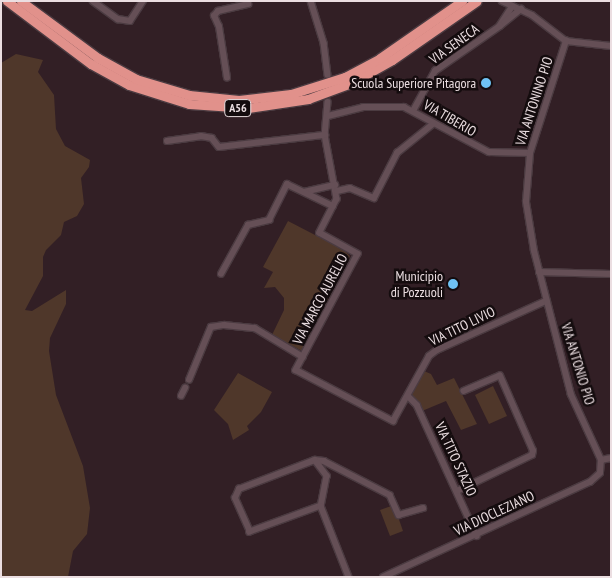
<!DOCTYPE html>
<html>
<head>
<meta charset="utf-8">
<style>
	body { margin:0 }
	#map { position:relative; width:612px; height:578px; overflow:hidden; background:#321f25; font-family:"PT Sans Narrow",sans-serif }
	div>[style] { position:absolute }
	.green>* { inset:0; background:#4f372a }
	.roads { filter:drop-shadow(1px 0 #4b3b41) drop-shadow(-1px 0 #4b3b41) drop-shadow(0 1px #4b3b41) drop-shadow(0 -1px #4b3b41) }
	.minor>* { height:5.5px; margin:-2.75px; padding:0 2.75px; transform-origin:2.75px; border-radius:2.75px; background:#654f56 }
	.highway>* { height:9px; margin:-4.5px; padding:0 4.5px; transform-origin:4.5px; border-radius:4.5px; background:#e1918b }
	.dots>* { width:14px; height:14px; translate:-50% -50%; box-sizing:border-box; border:2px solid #140c0e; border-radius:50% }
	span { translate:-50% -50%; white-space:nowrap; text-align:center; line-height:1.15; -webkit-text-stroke:5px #140c0e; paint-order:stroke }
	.shield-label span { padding:1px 4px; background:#140c0e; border:1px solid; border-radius:4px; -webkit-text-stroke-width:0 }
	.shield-label { font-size:12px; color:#ebdee1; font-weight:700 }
	.street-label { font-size:14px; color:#ebdee1 }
	.poi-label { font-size:14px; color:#ebdee1 }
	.right { translate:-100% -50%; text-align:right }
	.frame { position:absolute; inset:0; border:2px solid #ebdee1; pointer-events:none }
</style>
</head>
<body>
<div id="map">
	<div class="green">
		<i style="clip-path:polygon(16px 54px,43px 60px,38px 72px,54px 95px,56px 129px,65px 146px,90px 160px,89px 167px,81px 178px,84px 204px,77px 216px,64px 222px,61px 235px,46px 250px,43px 257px,43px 276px,25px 310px,32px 311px,66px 290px,66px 304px,50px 338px,49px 351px,56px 395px,83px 466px,90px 508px,87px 534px,73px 551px,68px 577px,1px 577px,1px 63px)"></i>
		<i style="clip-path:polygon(288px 221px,344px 250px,350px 256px,302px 351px,272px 335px,284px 310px,284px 298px,275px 287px,264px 288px,273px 272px,263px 267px)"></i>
		<i style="clip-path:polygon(424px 371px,431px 374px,437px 385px,454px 378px,477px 424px,461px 430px,446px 401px,422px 411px,411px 396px)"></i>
		<i style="clip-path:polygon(238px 373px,272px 392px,261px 412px,247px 426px,249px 430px,233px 440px,228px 424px,214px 410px)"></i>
		<i style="clip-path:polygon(493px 386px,507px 416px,489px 424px,475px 395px)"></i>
		<i style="clip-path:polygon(394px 505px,403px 531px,390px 536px,380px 510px)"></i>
	</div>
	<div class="roads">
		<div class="minor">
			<i style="left:93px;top:1px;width:31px;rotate:36deg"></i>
			<i style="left:118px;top:19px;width:12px;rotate:9deg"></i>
			<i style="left:130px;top:21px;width:24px;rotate:-57deg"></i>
			<i style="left:311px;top:1px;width:44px;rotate:72.8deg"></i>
			<i style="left:324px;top:43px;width:32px;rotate:83deg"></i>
			<i style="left:502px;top:1px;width:33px;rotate:25deg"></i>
			<i style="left:532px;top:15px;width:43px;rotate:37.4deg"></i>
			<i style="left:566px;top:41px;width:45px;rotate:6.3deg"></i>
			<i style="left:513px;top:6px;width:24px;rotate:123deg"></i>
			<i style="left:500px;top:26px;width:27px;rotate:-39deg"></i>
			<i style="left:227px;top:78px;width:52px;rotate:-98.9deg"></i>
			<i style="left:219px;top:27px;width:12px;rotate:-114deg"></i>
			<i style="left:214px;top:16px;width:6px;rotate:-51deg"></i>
			<i style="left:218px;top:11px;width:31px;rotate:-13deg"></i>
			<i style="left:248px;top:4px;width:3px;rotate:-90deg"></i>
			<i style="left:328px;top:102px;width:33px;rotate:95deg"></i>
			<i style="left:325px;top:135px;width:65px;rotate:79.4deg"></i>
			<i style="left:337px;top:199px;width:38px;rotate:117deg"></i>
			<i style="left:320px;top:233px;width:43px;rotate:28.9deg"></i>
			<i style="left:358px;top:254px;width:132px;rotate:118.1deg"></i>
			<i style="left:296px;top:370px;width:110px;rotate:27.7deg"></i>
			<i style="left:393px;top:421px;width:74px;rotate:-61deg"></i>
			<i style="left:429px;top:356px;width:10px;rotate:-37deg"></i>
			<i style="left:437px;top:350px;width:120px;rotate:-24.2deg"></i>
			<i style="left:413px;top:111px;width:46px;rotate:-61.2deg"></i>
			<i style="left:435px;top:71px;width:79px;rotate:-34.7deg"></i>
			<i style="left:328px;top:116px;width:36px;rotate:-14deg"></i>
			<i style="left:363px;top:107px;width:41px"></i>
			<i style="left:404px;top:107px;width:96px;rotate:27.9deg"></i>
			<i style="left:489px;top:152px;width:41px;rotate:1.4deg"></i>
			<i style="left:167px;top:141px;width:34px;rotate:-8deg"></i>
			<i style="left:201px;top:136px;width:11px;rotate:10deg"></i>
			<i style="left:212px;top:138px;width:11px;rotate:52deg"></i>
			<i style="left:219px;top:147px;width:107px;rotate:-6.5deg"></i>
			<i style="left:337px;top:191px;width:13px;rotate:-13deg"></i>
			<i style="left:350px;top:188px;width:26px;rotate:23deg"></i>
			<i style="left:374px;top:198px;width:51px;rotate:-62.9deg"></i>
			<i style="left:397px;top:153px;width:46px;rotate:-38.9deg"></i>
			<i style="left:304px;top:192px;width:32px;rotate:-13deg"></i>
			<i style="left:539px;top:272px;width:72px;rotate:1.6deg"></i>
			<i style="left:221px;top:274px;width:56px;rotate:-61.1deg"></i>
			<i style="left:248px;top:225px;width:22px;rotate:-13deg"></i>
			<i style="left:269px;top:220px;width:40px;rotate:-63.4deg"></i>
			<i style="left:287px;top:184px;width:51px;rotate:25.6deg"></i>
			<i style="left:189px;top:380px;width:57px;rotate:-67.5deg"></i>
			<i style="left:211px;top:327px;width:13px;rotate:-9deg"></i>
			<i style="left:224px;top:325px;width:31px;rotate:6deg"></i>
			<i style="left:255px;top:328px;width:56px;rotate:31.1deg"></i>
			<i style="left:181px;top:396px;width:9px;rotate:-63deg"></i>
			<i style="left:408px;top:396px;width:13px;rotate:45deg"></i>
			<i style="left:417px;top:405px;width:144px;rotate:65.4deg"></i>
			<i style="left:315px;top:460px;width:9px;rotate:6deg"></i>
			<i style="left:324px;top:461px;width:74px;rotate:27.3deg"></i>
			<i style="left:390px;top:495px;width:22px;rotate:66deg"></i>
			<i style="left:399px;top:515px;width:25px;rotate:-16deg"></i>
			<i style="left:601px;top:460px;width:10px;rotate:-11deg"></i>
			<i style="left:457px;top:491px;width:83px;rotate:-25.6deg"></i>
			<i style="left:532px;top:455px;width:4px;rotate:-76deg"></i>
			<i style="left:533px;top:451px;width:82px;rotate:-113.7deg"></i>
			<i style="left:500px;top:376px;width:39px;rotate:157deg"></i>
			<i style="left:321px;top:506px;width:76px;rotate:159.9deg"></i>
			<i style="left:250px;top:532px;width:37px;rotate:-114deg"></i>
			<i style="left:235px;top:498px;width:10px;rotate:-66deg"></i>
			<i style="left:239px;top:489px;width:81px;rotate:-20.9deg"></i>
			<i style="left:315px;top:460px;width:20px;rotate:53deg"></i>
			<i style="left:327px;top:476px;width:31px;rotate:101deg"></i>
			<i style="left:321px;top:506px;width:76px;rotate:68.5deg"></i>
			<i style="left:383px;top:577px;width:228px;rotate:-24.7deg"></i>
			<i style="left:590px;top:482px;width:13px;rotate:-42deg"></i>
			<i style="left:600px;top:473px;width:13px;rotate:-86deg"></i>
			<i style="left:601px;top:460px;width:72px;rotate:-114.8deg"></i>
			<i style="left:571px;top:395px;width:149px;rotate:-104.4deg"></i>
			<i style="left:534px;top:251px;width:50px;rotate:-99.3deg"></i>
			<i style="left:526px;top:202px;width:49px;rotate:-85.3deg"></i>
			<i style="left:530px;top:153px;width:118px;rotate:-72.2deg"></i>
		</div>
		<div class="highway">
			<i style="left:7px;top:1px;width:105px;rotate:36.9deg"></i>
			<i style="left:91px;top:64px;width:43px;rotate:28.9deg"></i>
			<i style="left:129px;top:85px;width:63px;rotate:17.6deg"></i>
			<i style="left:189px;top:104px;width:59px;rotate:3.9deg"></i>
			<i style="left:248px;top:108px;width:61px;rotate:-8.5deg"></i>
			<i style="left:308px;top:99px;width:46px;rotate:-20.4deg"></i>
			<i style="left:351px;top:83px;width:47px;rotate:-29.3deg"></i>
			<i style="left:392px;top:60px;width:103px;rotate:-34.8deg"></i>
			<i style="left:21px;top:1px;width:96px;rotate:36.5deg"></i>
			<i style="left:98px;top:58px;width:43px;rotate:28.9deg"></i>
			<i style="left:136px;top:79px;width:55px;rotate:16.8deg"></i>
			<i style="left:189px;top:95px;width:50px;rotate:5.7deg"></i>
			<i style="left:239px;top:100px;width:52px;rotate:-6.6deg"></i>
			<i style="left:291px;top:94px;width:57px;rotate:-17.5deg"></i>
			<i style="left:345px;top:77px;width:40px;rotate:-28deg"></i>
			<i style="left:380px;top:58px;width:100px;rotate:-34.8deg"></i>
		</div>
	</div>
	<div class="dots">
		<i style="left:486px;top:83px;background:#6fc2f4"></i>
		<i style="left:453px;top:284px;background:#6fc2f4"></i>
	</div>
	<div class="shield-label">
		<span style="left:238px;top:108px">A56</span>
	</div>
	<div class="street-label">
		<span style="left:454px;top:44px;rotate:-36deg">VIA SENECA</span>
		<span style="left:534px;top:101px;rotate:-72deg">VIA ANTONINO PIO</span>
		<span style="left:450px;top:118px;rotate:30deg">VIA TIBERIO</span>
		<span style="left:320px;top:299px;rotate:-62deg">VIA MARCO AURELIO</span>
		<span style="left:462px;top:326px;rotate:-26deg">VIA TITO LIVIO</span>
		<span style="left:578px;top:364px;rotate:73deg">VIA ANTONIO PIO</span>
		<span style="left:456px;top:459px;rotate:65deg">VIA TITO STAZIO</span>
		<span style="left:494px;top:513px;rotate:-25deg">VIA DIOCLEZIANO</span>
	</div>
	<div class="poi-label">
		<span class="right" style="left:476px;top:83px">Scuola Superiore Pitagora</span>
		<span class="right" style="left:443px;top:284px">Municipio<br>di Pozzuoli</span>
	</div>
	<div class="frame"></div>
</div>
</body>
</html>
